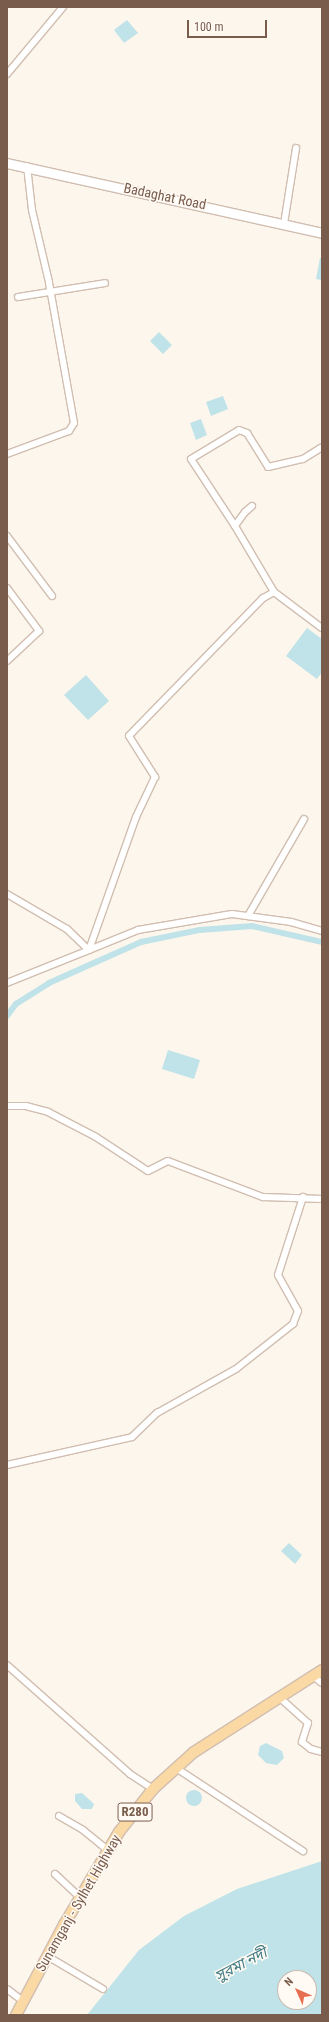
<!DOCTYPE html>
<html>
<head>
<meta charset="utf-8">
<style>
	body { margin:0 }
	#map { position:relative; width:329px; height:2022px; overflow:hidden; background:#fdf6ec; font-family:"Roboto Condensed","Noto Sans Bengali",sans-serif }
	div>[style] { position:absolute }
	.water>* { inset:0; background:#bfe3e8 }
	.round { border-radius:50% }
	.canal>* { height:5.5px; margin:-2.75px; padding:0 2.75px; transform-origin:2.75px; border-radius:2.75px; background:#bfe3e8 }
	.roads { filter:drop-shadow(1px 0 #d1beb0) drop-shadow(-1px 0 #d1beb0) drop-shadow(0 1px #d1beb0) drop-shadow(0 -1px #d1beb0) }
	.minor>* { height:6px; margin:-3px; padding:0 3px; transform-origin:3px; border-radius:3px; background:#fff }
	.secondary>* { height:9px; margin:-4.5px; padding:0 4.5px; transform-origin:4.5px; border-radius:4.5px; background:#fff }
	.primary>* { height:10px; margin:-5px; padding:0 5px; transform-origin:5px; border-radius:5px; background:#fbd9a5 }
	span { translate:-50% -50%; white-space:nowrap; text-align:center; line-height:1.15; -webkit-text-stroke:3px #fffaf3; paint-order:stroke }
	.shield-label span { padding:1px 3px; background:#fffaf3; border:1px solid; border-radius:3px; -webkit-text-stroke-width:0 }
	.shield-label { font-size:13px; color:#7a5c4d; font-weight:700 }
	.street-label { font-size:14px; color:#7a5c4d }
	.water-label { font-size:15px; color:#437c86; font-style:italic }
	.frame { position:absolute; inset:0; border:8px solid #7a5c4d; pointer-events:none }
	.north { position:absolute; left:277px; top:1970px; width:40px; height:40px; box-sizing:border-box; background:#fffaf3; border:1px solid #cabbb1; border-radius:50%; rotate:315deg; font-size:11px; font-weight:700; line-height:16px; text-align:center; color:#7a5c4d }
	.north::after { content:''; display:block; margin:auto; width:14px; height:18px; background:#e76f51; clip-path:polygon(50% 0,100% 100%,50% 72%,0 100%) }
	.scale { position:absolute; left:187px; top:20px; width:80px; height:18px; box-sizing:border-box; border:2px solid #7a5c4d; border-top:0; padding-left:5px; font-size:12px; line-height:14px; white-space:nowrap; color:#7a5c4d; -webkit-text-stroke:3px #fffaf3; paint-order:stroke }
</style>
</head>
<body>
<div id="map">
	<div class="water">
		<i style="clip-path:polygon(127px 20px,138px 33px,124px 43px,114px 30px)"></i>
		<i style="clip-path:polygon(320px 258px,322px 258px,322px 280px,316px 279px)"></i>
		<i style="clip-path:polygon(159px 332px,172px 345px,163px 354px,150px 341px)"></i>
		<i style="clip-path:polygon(223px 396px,228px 409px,211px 416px,206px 402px)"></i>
		<i style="clip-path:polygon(201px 419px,207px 435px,196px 440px,190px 423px)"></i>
		<i style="clip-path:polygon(307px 628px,322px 639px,322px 672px,317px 679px,286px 656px)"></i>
		<i style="clip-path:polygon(86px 675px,109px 701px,88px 720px,64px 695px)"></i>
		<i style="clip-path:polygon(168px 1050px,200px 1060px,194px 1079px,162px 1069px)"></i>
		<i style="clip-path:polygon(289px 1543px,302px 1555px,295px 1564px,281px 1551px)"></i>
		<i style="clip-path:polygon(266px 1743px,282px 1751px,284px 1758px,277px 1765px,266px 1763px,258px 1755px,260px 1746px)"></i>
		<i class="round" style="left:186px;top:1790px;width:16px;height:16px"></i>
		<i style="clip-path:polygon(82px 1793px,94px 1804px,92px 1809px,82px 1809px,75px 1801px,75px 1794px)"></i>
		<i style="clip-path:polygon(evenodd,322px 1861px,322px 2015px,87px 2015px,139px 1950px,184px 1916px,237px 1889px,322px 1861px,285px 1978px,309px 1978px,309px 2002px,285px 2002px,285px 1978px)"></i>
	</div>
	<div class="canal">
		<i style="left:7px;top:1016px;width:15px;rotate:-53deg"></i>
		<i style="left:16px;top:1004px;width:39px;rotate:-32deg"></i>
		<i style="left:49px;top:983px;width:101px;rotate:-24deg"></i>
		<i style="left:141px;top:942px;width:60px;rotate:-11.5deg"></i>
		<i style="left:200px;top:930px;width:52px;rotate:-4.4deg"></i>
		<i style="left:252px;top:926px;width:72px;rotate:12.9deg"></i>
	</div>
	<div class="roads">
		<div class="minor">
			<i style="left:7px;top:74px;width:87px;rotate:-50.1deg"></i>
			<i style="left:284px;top:224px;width:77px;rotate:-81deg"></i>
			<i style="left:18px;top:297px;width:88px;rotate:-9.1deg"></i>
			<i style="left:7px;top:454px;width:66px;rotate:-20.4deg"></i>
			<i style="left:69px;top:431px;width:9px;rotate:-58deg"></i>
			<i style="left:74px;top:423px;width:143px;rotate:-100.1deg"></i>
			<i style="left:49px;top:282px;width:74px;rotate:-103.3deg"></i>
			<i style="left:32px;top:210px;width:44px;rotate:-96.5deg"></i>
			<i style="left:252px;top:506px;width:9px;rotate:139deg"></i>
			<i style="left:245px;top:512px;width:17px;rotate:126deg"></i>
			<i style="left:235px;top:526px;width:77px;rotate:59.4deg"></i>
			<i style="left:274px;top:592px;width:13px;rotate:151deg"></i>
			<i style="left:263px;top:598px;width:192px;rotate:134.2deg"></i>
			<i style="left:129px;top:736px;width:49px;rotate:57.6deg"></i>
			<i style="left:155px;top:777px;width:44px;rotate:115.4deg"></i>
			<i style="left:136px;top:817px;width:141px;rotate:109.5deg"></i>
			<i style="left:89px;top:950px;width:53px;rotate:-22.2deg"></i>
			<i style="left:138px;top:930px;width:95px;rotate:-9.7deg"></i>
			<i style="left:232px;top:914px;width:60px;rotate:7.7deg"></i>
			<i style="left:291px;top:922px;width:32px;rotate:16deg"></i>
			<i style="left:235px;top:526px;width:80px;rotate:-123.3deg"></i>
			<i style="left:191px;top:459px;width:56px;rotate:-31.1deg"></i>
			<i style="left:239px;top:430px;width:9px;rotate:21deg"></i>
			<i style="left:247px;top:433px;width:40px;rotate:58deg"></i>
			<i style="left:268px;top:467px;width:36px;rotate:-13deg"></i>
			<i style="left:303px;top:459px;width:22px;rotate:-32deg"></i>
			<i style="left:7px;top:536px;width:75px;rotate:53.1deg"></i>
			<i style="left:7px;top:588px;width:54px;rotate:53.3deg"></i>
			<i style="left:39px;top:631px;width:44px;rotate:136.8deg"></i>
			<i style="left:274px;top:592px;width:60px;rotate:36.9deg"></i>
			<i style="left:7px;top:894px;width:69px;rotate:30.3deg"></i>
			<i style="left:67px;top:929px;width:30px;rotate:44deg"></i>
			<i style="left:89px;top:950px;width:88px;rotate:158.1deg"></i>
			<i style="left:248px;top:916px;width:112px;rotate:-60deg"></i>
			<i style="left:7px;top:1106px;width:19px"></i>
			<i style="left:26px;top:1106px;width:23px;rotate:15deg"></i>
			<i style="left:48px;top:1112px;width:54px;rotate:27.5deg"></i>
			<i style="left:96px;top:1137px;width:62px;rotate:33.2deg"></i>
			<i style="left:148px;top:1171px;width:22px;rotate:-27deg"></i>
			<i style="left:168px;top:1161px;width:102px;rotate:20.8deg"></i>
			<i style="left:263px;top:1197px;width:59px;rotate:1.9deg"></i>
			<i style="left:7px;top:1465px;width:128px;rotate:-12.6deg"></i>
			<i style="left:132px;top:1437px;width:35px;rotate:-44deg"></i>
			<i style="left:157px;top:1413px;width:90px;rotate:-29.1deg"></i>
			<i style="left:236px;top:1369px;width:73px;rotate:-38.3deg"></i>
			<i style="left:293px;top:1324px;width:14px;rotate:-69deg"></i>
			<i style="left:298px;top:1311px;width:41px;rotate:-119.1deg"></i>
			<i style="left:278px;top:1275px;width:82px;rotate:-72.2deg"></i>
			<i style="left:7px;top:1665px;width:164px;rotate:41.5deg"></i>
			<i style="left:130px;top:1774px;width:27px;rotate:33deg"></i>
			<i style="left:313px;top:1676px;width:11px;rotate:38deg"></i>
			<i style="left:279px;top:1697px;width:39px;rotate:42deg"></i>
			<i style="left:308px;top:1723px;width:20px;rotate:108deg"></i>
			<i style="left:302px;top:1742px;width:11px;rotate:38deg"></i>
			<i style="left:311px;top:1749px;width:11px;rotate:15deg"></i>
			<i style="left:176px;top:1768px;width:152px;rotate:33.2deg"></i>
			<i style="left:59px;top:1816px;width:28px;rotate:30deg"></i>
			<i style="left:83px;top:1830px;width:32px;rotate:39deg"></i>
			<i style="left:55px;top:1874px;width:34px;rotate:43deg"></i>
			<i style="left:47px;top:1956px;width:65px;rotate:30.5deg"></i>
			<i style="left:7px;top:1989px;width:20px;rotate:37deg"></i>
		</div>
		<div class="secondary">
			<i style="left:7px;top:163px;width:323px;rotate:12.5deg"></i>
		</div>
		<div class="primary">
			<i style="left:16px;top:2015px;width:104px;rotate:-62deg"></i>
			<i style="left:65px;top:1923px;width:106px;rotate:-59.3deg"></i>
			<i style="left:119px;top:1832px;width:55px;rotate:-51.7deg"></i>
			<i style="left:153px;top:1789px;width:55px;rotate:-42.1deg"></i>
			<i style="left:194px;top:1752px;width:152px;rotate:-32.6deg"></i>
		</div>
	</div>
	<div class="shield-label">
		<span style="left:135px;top:1812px">R280</span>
	</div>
	<div class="street-label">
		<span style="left:165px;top:196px;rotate:12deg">Badaghat Road</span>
		<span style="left:78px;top:1903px;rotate:-60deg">Sunamganj - Sylhet Highway</span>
	</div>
	<div class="water-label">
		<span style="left:241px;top:1965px;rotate:-27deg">সুরমা নদী</span>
	</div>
	<div class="frame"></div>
	<div class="north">N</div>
	<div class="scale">100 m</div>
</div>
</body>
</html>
